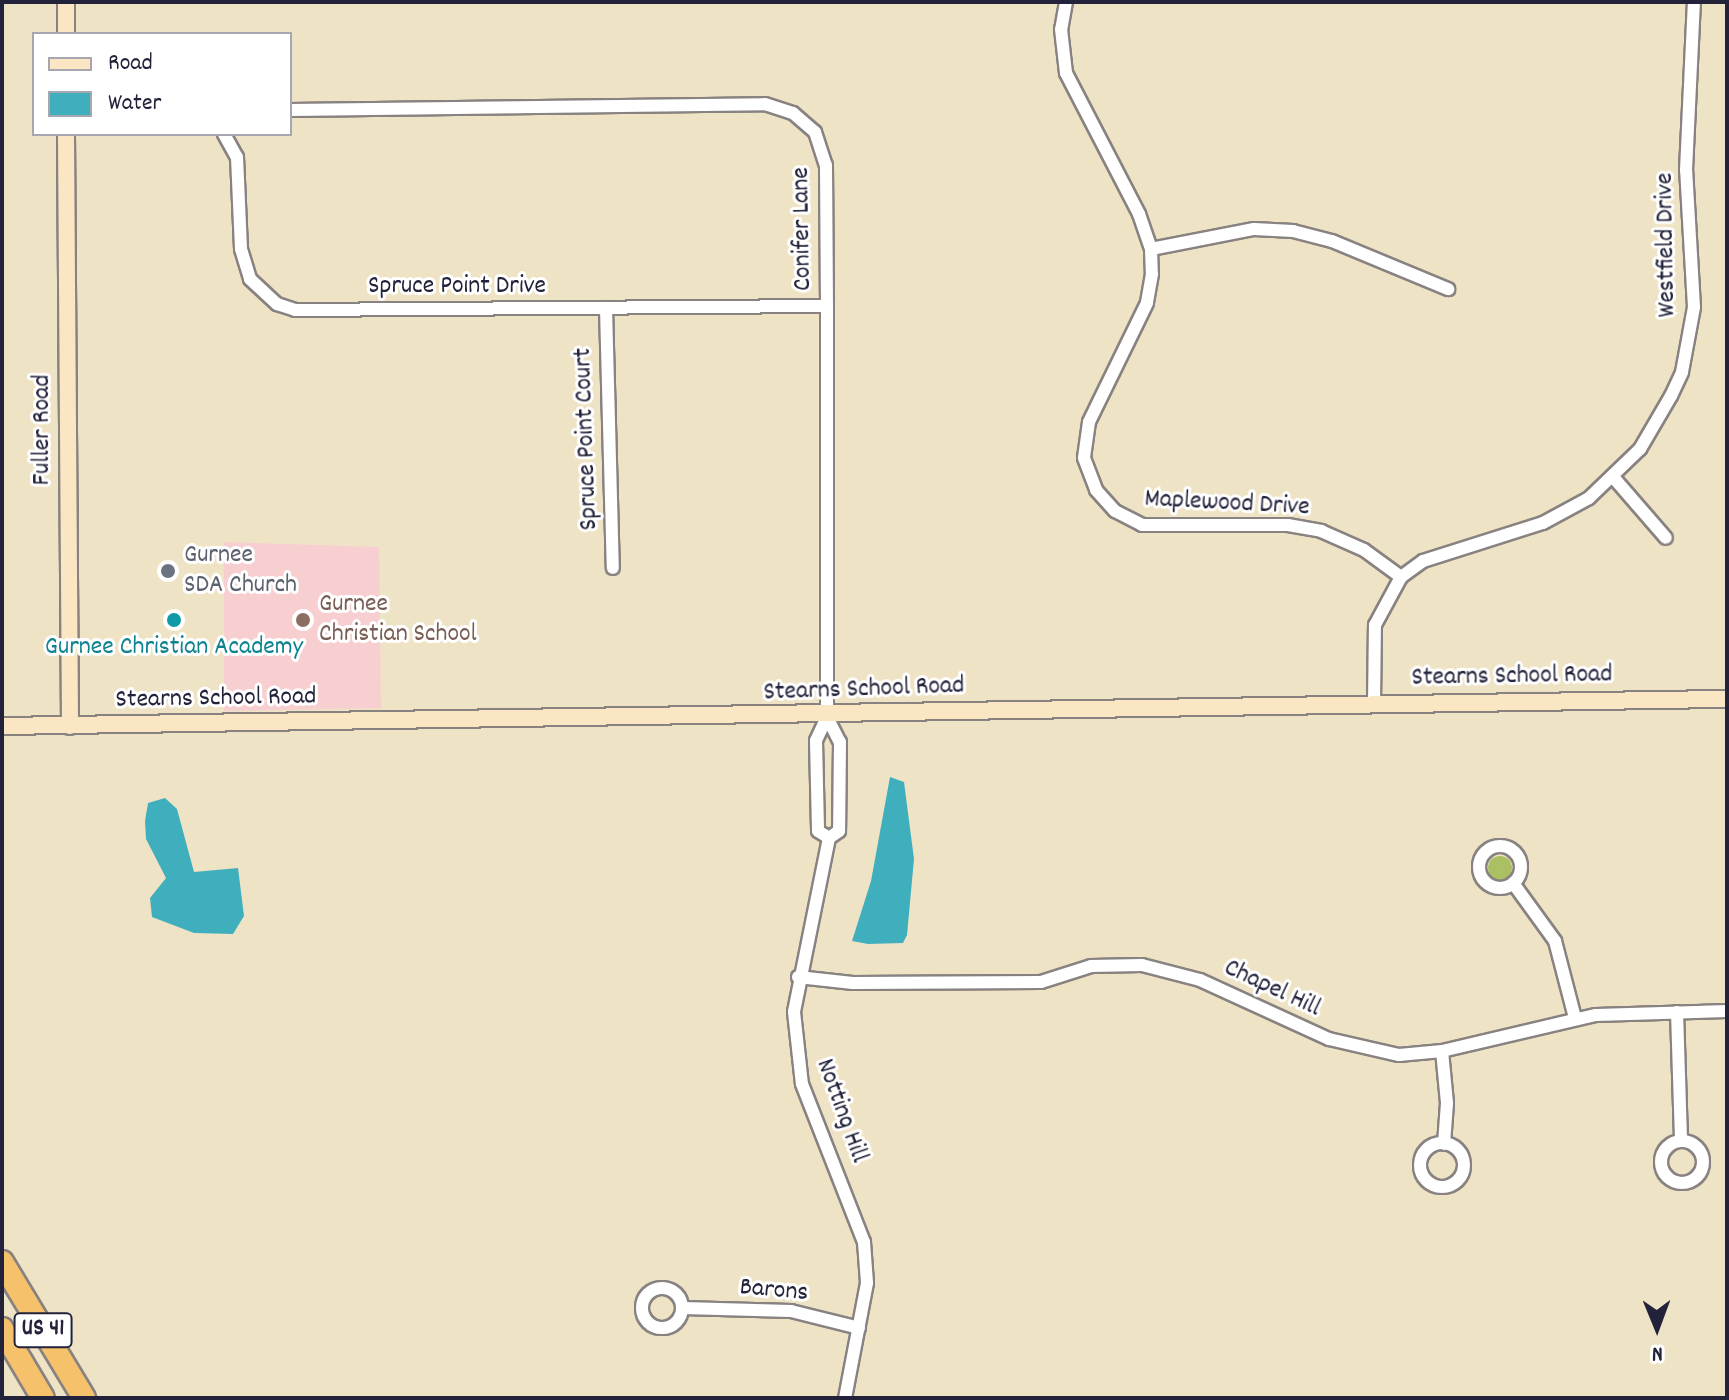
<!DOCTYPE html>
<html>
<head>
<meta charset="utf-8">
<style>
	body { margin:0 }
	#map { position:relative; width:1729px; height:1400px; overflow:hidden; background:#efe3c6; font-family:Dekko,sans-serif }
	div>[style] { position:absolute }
	.built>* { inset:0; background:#f7cfd0 }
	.green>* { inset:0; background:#abbf63 }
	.round { border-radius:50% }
	.water>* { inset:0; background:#40afbd }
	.roads { filter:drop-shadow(2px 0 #888280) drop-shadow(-2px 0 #888280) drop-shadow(0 2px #888280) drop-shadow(0 -2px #888280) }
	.street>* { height:12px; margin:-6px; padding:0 6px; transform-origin:6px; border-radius:6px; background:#fff }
	.street>.ring { margin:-6px; padding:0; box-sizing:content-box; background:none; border:12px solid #fff; border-radius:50% }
	.secondary>* { height:16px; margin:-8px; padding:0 8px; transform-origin:8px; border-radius:8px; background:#fbe6c4 }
	.highway>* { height:22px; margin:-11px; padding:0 11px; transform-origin:11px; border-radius:11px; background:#f6c16b }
	.dots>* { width:22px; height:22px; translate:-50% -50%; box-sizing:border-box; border:4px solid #fff; border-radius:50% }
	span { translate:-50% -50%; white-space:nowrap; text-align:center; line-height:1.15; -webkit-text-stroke:6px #fff; paint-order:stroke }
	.shield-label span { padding:2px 6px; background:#fff; border:2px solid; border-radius:6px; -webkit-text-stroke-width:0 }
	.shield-label { font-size:24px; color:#22223b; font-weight:700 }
	.street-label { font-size:26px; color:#22223b }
	.worship-label { font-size:26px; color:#5b616d }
	.left { translate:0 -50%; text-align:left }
	.education-label { font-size:26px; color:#785e54 }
	.culture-label { font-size:26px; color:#0d838f }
	.frame { position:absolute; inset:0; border:4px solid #22223b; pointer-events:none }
	.legend { position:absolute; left:32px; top:32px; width:260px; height:104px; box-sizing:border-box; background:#fff; border:2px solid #a7a7b1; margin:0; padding:10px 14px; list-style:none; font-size:24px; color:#22223b }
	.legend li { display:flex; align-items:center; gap:16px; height:40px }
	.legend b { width:40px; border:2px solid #a7a7b1 }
	.north { position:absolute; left:1617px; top:1288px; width:80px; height:80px; -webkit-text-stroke:6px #fff; paint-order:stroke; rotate:179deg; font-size:22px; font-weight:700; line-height:32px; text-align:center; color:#22223b }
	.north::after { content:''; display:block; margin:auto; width:28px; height:36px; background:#22223b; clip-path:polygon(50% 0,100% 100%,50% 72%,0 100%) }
</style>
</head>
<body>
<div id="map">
	<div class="built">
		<i style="clip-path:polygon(224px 542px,379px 547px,381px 708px,224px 711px)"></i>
	</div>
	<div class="green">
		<i class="round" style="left:1488px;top:856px;width:24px;height:24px"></i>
	</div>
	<div class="water">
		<i style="clip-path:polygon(890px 777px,904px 782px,914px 859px,907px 935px,903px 943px,868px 944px,852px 941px,871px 881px)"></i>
		<i style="clip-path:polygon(165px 798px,177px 809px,194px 872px,238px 868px,244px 916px,233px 934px,194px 933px,152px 917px,150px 898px,166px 878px,146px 839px,145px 821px,148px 803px)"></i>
	</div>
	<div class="roads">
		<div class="street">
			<i style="left:1066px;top:2px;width:27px;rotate:100deg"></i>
			<i style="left:1061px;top:29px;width:44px;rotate:83.5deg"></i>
			<i style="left:1066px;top:73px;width:159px;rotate:62.6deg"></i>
			<i style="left:1139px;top:214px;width:37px;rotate:71deg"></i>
			<i style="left:1151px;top:249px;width:25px;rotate:88deg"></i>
			<i style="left:1152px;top:274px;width:29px;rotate:100deg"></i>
			<i style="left:1147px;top:303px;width:132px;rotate:116deg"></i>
			<i style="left:1089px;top:422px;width:36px;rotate:98deg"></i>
			<i style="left:1084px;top:458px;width:34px;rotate:69deg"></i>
			<i style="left:1096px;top:490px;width:28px;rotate:48deg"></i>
			<i style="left:1115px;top:511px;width:30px;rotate:27deg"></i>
			<i style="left:1142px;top:525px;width:146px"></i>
			<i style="left:1288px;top:525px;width:34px;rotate:10deg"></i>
			<i style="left:1321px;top:531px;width:47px;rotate:23.8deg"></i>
			<i style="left:1364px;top:550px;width:46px;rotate:36.1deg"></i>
			<i style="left:290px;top:110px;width:475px;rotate:-0.7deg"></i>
			<i style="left:765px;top:104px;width:29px;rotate:18deg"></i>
			<i style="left:793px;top:113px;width:29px;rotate:41deg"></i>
			<i style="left:815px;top:132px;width:35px;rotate:72deg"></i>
			<i style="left:826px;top:165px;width:141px;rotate:89.6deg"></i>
			<i style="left:827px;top:306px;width:411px;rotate:90deg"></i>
			<i style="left:827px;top:717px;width:26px;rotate:115deg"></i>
			<i style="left:816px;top:741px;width:90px;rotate:88.7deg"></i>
			<i style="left:818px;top:831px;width:13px;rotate:32deg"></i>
			<i style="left:224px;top:134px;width:26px;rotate:61deg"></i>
			<i style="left:237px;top:157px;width:92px;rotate:87.5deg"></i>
			<i style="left:241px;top:249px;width:31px;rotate:73deg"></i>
			<i style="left:250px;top:279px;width:37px;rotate:43deg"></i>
			<i style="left:277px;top:304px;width:19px;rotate:18deg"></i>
			<i style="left:295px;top:310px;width:532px;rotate:-0.43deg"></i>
			<i style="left:1151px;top:249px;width:105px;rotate:-11deg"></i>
			<i style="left:1254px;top:229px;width:39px;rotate:3deg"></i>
			<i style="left:1293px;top:231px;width:40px;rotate:14.4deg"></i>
			<i style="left:1332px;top:241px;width:126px;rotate:22.5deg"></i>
			<i style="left:606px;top:308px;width:260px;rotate:88.5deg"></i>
			<i style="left:1614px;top:478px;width:79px;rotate:49.1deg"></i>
			<i style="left:1374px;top:703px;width:78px;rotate:-89.3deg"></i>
			<i style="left:1375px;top:625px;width:55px;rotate:-61.6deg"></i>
			<i style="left:1401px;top:577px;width:27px;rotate:-36deg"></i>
			<i style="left:1423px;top:561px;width:126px;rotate:-17.6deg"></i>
			<i style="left:1543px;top:523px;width:52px;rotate:-28.5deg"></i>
			<i style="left:1589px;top:498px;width:71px;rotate:-43.9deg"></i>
			<i style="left:1640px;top:449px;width:61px;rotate:-59.7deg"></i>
			<i style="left:1671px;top:396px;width:26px;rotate:-65deg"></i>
			<i style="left:1682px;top:372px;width:66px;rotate:-79.5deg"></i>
			<i style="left:1694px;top:307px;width:137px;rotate:-93.3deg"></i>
			<i style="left:1686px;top:170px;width:168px;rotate:-87.3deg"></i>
			<i style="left:827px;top:717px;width:28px;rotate:63deg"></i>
			<i style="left:840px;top:742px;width:89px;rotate:90.6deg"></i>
			<i style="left:839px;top:831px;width:12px;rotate:145deg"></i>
			<i style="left:829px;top:838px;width:177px;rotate:101.4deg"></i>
			<i style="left:794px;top:1012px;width:72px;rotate:83.7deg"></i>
			<i style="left:802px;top:1084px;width:170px;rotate:68.6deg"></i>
			<i style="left:864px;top:1242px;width:41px;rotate:85.8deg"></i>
			<i style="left:867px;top:1283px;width:117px;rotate:100.8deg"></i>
			<i class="ring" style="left:1479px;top:846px;width:30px;height:30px"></i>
			<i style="left:1513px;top:883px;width:72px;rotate:54.1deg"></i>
			<i style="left:1555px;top:941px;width:80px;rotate:75.4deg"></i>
			<i style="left:798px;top:977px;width:55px;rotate:6.2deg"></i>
			<i style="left:853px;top:983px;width:188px;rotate:-0.3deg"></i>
			<i style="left:1041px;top:982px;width:52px;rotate:-17.7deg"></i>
			<i style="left:1091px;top:966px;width:51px;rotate:-1.1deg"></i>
			<i style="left:1142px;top:965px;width:60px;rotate:14.5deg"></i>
			<i style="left:1200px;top:980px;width:142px;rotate:24.6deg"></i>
			<i style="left:1329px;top:1039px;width:72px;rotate:12.9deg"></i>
			<i style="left:1399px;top:1055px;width:43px;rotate:-5.3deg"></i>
			<i style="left:1442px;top:1051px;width:158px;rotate:-13.2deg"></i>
			<i style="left:1596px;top:1015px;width:131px;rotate:-1.7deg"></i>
			<i style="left:1677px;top:1012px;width:129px;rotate:88.2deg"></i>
			<i style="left:1442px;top:1051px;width:52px;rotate:84.5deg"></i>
			<i style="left:1447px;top:1103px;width:41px;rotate:94.2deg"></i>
			<i class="ring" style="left:1661px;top:1141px;width:30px;height:30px"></i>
			<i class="ring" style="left:1420px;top:1143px;width:32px;height:32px"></i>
			<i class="ring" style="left:642px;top:1288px;width:28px;height:28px"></i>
			<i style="left:683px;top:1308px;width:108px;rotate:1.6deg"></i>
			<i style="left:791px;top:1311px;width:70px;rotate:14deg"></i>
		</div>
		<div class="secondary">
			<i style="left:66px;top:2px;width:32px;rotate:90deg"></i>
			<i style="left:66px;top:134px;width:592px;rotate:89.61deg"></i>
			<i style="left:2px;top:726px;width:1725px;rotate:-0.9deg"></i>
		</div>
		<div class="highway">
			<i style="left:2px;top:1262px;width:159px;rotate:58.9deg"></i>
			<i style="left:2px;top:1329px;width:80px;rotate:59.3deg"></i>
		</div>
	</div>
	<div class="dots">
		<i style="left:168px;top:571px;background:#6b7280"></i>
		<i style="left:174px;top:620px;background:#0f9aa8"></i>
		<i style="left:303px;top:620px;background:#8d6e63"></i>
	</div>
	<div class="shield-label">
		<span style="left:43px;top:1330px">US 41</span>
	</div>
	<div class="street-label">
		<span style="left:803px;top:229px;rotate:-91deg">Conifer Lane</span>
		<span style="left:1667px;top:245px;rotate:-91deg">Westfield Drive</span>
		<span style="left:457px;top:287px">Spruce Point Drive</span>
		<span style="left:43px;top:430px;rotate:-90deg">Fuller Road</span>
		<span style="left:587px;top:439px;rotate:-92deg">Spruce Point Court</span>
		<span style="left:1227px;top:504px;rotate:3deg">Maplewood Drive</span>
		<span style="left:1512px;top:677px;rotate:-1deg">Stearns School Road</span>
		<span style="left:864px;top:690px;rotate:-2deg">Stearns School Road</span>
		<span style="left:216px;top:699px;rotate:-1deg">Stearns School Road</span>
		<span style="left:1272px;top:989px;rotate:25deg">Chapel Hill</span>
		<span style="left:841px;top:1111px;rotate:70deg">Notting Hill</span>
		<span style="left:774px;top:1291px;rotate:5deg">Barons</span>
	</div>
	<div class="worship-label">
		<span class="left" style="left:184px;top:571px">Gurnee<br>SDA Church</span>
	</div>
	<div class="education-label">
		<span class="left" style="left:319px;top:620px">Gurnee<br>Christian School</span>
	</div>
	<div class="culture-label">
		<span style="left:174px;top:648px">Gurnee Christian Academy</span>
	</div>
	<div class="frame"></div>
	<ul class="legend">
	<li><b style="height:10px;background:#fbe6c4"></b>Road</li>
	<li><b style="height:22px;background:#40afbd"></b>Water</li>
	</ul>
	<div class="north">N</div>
</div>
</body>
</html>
